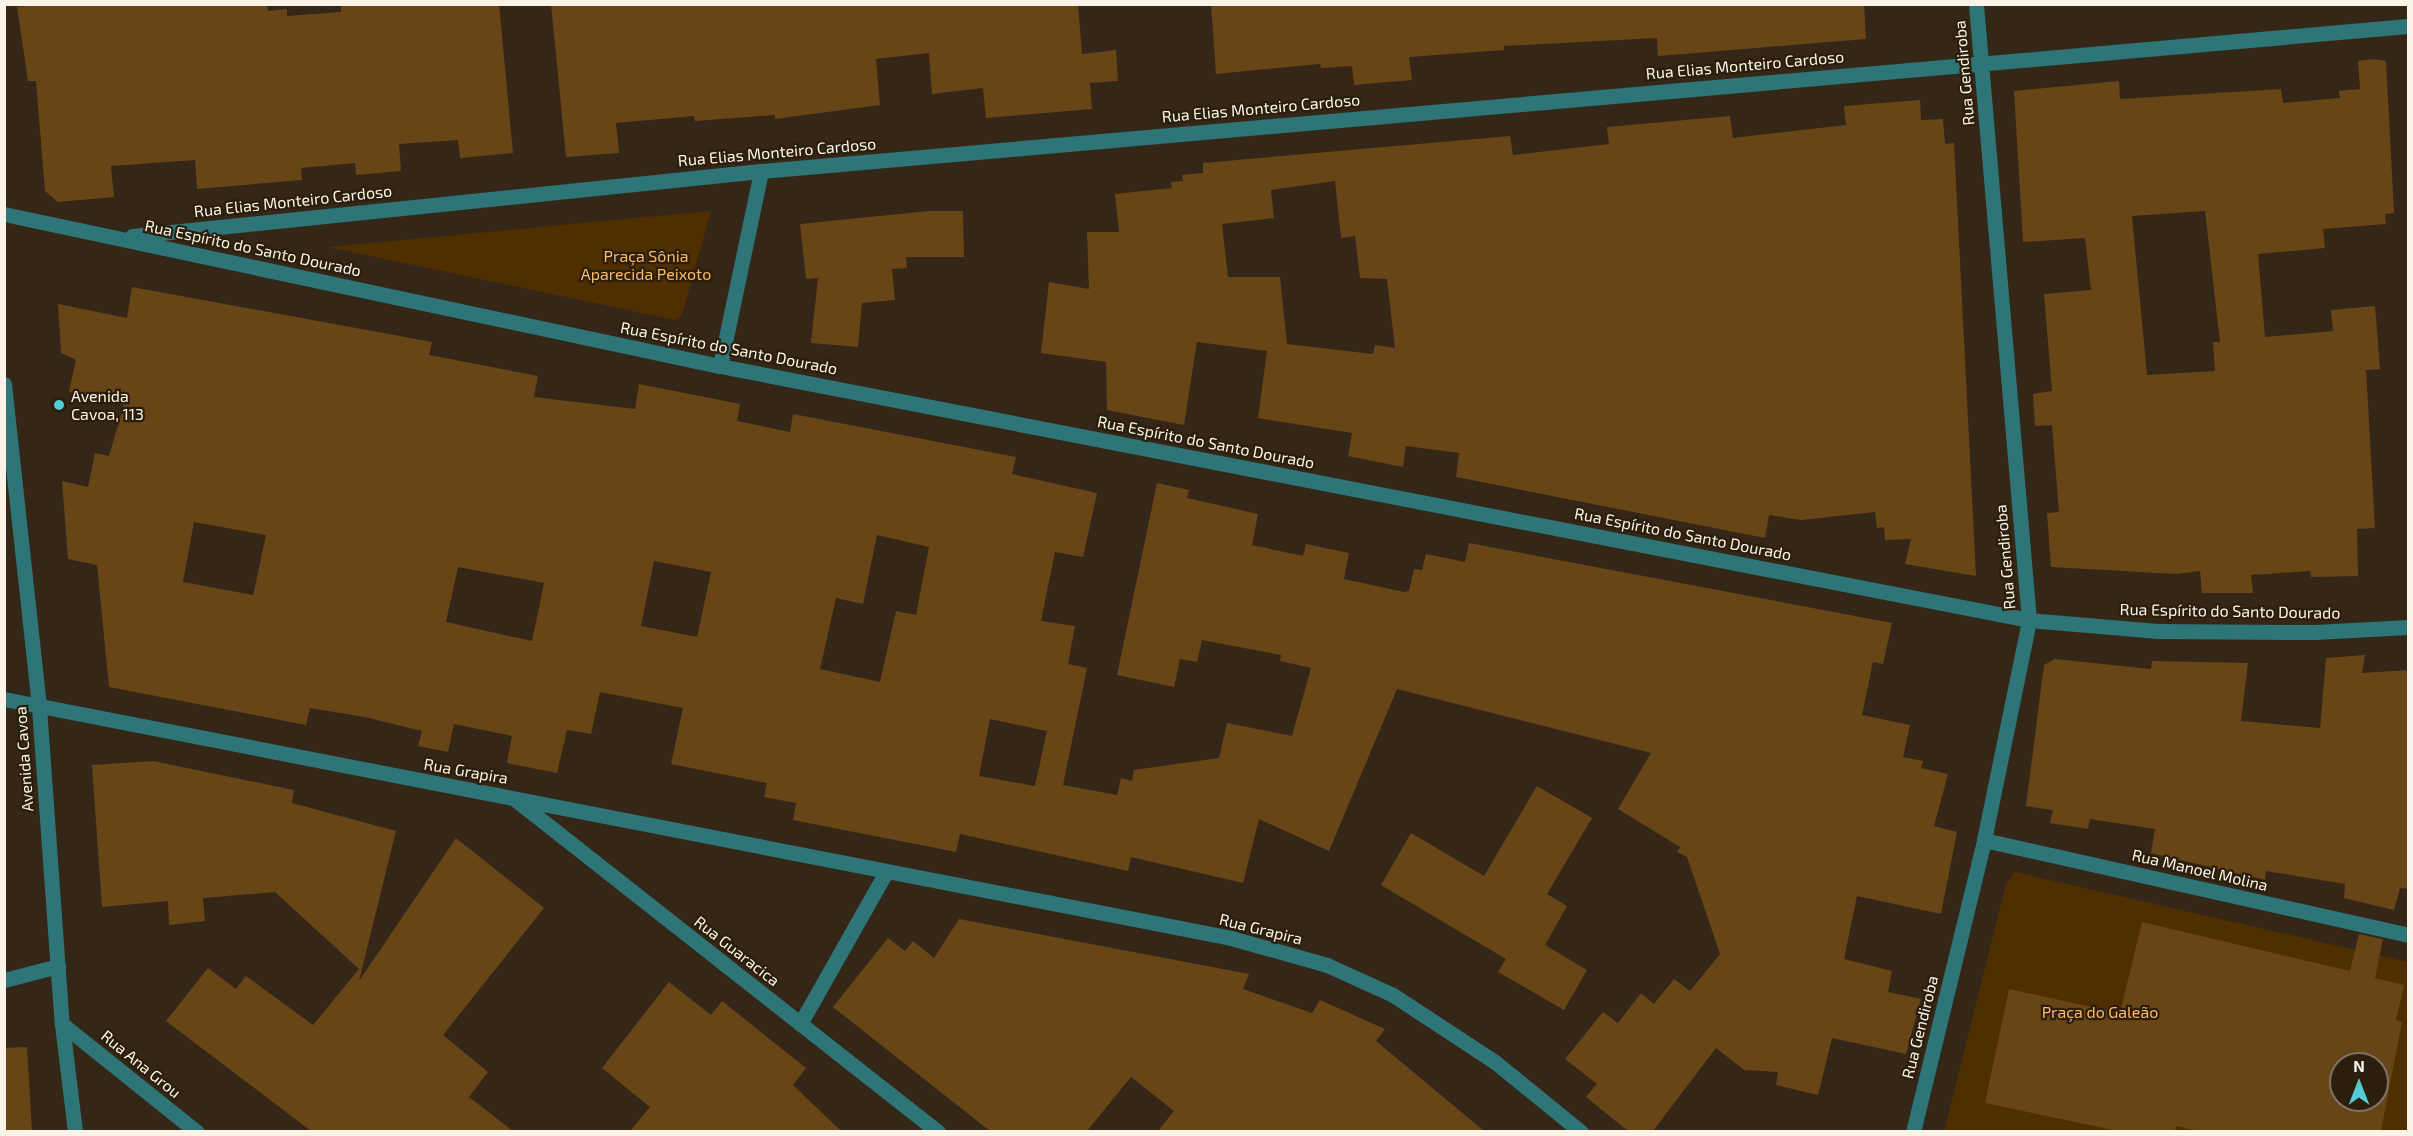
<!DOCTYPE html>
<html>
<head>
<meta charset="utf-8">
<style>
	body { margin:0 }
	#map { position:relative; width:2413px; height:1136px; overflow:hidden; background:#352717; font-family:"Exo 2",sans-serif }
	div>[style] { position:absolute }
	.green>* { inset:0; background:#4f2f00 }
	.building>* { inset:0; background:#684516 }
	.minor>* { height:15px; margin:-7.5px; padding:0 7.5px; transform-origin:7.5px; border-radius:7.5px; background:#2d7577 }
	.dots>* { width:16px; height:16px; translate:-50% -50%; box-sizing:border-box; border:3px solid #2b1e0d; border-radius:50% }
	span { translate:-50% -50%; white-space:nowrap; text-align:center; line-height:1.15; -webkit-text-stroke:4.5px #2b1e0d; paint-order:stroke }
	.street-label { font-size:16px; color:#fcf3e8 }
	.park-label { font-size:16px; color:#fcb965 }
	.poi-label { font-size:16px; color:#fcf3e8 }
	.left { translate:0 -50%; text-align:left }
	.frame { position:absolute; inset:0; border:6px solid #fcf3e8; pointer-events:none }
	.north { position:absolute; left:2329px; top:1052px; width:60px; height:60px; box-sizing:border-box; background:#2b1e0d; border:2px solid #7f7365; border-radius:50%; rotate:0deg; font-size:16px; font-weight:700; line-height:24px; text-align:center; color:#fcf3e8 }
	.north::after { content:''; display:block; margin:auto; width:21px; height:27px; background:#52ccd0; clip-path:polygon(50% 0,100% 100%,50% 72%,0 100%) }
</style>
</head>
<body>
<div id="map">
	<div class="green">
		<i style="clip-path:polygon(711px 211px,682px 315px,675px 320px,328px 247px)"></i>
		<i style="clip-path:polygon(evenodd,2015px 872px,2408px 962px,2408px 1131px,1944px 1132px,2006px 884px,2015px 872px,2341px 1064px,2377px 1064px,2377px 1100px,2341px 1100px,2341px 1064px)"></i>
	</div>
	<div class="building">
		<i style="clip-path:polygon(44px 4px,267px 4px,268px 11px,287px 9px,287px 16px,341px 12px,341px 4px,499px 4px,513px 153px,460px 158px,458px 140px,399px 144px,401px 171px,356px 175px,355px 163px,301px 168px,302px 180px,197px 189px,195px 160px,111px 166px,114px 197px,58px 202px,45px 191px,36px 81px,28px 81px,17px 7px)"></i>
		<i style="clip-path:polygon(551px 4px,1078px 4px,1082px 54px,1116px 50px,1118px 81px,1090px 83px,1092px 109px,986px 118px,983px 88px,932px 94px,929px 53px,876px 59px,880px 105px,775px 119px,775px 115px,695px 121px,694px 116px,616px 123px,619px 153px,566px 157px)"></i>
		<i style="clip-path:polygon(1211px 4px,1864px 4px,1866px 39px,1658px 56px,1657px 38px,1504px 46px,1504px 50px,1409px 57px,1412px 80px,1354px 85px,1352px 66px,1321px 68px,1320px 64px,1216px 74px)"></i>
		<i style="clip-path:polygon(evenodd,2373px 59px,2386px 61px,2394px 213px,2385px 214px,2386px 224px,2323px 229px,2325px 248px,2258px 254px,2265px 337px,2333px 331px,2331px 310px,2375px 306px,2380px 369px,2366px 370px,2375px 528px,2357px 529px,2358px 576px,2311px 577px,2310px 571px,2251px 575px,2253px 593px,2202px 593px,2200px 571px,2176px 574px,2051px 567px,2047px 513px,2059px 512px,2052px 425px,2035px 426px,2033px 394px,2052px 391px,2044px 294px,2091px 290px,2085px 238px,2023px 242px,2014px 91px,2119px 81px,2120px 99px,2281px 89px,2283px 103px,2340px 98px,2339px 91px,2360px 89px,2358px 61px,2373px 59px,2205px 211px,2220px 342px,2213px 342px,2215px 371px,2147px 375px,2132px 216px,2205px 211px)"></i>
		<i style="clip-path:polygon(evenodd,1920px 100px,1921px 120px,1943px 119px,1945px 144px,1954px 143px,1976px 576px,1905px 564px,1911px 539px,1885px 540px,1884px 527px,1877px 528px,1875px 512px,1801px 520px,1769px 515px,1765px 538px,1456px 477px,1459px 453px,1406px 446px,1403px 467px,1348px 456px,1352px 433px,1258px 418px,1267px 351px,1197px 342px,1184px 425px,1107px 410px,1106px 362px,1041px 353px,1049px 282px,1089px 289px,1087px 232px,1119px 232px,1115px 194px,1172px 188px,1171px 182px,1183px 181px,1182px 175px,1203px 173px,1203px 163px,1510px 136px,1513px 155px,1609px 144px,1607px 127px,1730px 116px,1733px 138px,1846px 125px,1844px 106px,1920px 100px,1335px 181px,1341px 238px,1355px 236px,1360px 278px,1387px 279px,1395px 348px,1375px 345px,1373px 354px,1287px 344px,1280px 277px,1228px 277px,1222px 224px,1274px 218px,1271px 190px,1335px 181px)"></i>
		<i style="clip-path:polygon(929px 211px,963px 211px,964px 257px,906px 257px,907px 268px,892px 269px,895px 300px,862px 303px,858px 347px,811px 343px,818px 278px,806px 279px,800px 224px)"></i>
		<i style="clip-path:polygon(evenodd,132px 287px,432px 342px,429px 355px,538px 376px,534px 397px,635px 409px,639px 384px,740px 404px,737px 421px,790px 432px,793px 414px,1016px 457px,1012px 474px,1097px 493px,1083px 557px,1055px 552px,1041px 621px,1075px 626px,1068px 664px,1087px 668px,1063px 785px,1117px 795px,1121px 778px,1132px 781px,1134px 770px,1219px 758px,1227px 723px,1292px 736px,1311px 668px,1280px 661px,1281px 655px,1202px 640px,1197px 662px,1180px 659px,1174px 687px,1117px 675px,1157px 483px,1189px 490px,1187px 498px,1258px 514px,1252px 545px,1303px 556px,1306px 544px,1349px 553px,1344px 579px,1404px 592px,1409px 591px,1414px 569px,1422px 570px,1426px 554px,1465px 562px,1469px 543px,1892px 623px,1883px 664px,1873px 662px,1862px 715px,1910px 725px,1903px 757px,1923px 761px,1921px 768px,1948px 774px,1934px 826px,1957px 832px,1941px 914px,1857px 896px,1844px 959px,1892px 971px,1888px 992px,1921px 999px,1906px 1054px,1832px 1038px,1818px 1095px,1776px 1085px,1778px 1072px,1744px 1070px,1716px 1048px,1653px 1131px,1628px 1131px,1586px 1097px,1597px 1084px,1565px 1059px,1603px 1012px,1618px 1023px,1641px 993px,1654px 1004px,1674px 979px,1690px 991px,1720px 954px,1687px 857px,1677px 852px,1680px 847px,1618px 809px,1651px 753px,1397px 689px,1329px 851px,1259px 819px,1243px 883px,1131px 857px,1128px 871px,960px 834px,956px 852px,793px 820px,796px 803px,764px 797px,767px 783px,671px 764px,683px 708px,600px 692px,591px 734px,567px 730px,557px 773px,507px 763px,512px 736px,454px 724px,448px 752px,418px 746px,422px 731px,365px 717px,310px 708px,306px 725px,109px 687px,97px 565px,68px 559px,62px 481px,88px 487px,95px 453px,109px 456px,124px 405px,69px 392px,76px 360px,61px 353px,58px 304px,127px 318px,132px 287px,194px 522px,266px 535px,253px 595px,183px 582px,194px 522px,132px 287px,877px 535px,929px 547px,916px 615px,896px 611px,880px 682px,820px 669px,836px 598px,863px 604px,877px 535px,132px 287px,654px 561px,711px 572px,697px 637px,641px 626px,654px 561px,132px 287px,458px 567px,544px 583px,532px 641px,446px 622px,458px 567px,132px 287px,990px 719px,1047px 731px,1035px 786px,979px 776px,990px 719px)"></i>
		<i style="clip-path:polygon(2365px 655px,2362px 673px,2409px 670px,2409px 889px,2400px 888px,2394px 910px,2344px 898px,2345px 884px,2266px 871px,2265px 880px,2151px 853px,2155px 829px,2090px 819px,2088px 829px,2050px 823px,2053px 810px,2026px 806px,2044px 665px,2055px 659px,2151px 669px,2152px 661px,2248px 663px,2241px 721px,2320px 728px,2326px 658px)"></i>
		<i style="clip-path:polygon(153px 761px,294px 790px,292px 803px,396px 831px,359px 981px,456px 838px,544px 908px,443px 1035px,488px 1072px,469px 1097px,513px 1131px,311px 1131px,166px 1021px,208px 968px,236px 989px,246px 976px,313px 1025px,359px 969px,275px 892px,203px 898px,205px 921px,169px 925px,168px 901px,102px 907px,92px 765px)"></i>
		<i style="clip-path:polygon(1537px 786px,1592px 818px,1547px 894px,1567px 906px,1545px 945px,1587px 970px,1564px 1010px,1498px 972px,1506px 959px,1381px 885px,1411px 833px,1484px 876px)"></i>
		<i style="clip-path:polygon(959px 919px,1249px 974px,1243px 989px,1312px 1013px,1320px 1000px,1385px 1029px,1376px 1041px,1484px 1131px,1158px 1131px,1174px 1111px,1131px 1077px,1087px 1131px,990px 1131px,833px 1007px,888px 938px,905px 951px,913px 941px,934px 958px)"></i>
		<i style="clip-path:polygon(evenodd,2142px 922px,2350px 971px,2359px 934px,2383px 939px,2375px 978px,2404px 985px,2396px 1020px,2402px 1022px,2381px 1131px,2200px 1131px,2176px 1126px,2175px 1131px,2118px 1131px,1985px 1103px,2009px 989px,2120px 1013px,2142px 922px,2341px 1064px,2377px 1064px,2377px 1100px,2341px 1100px,2341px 1064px)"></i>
		<i style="clip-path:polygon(669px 982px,711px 1015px,722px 1001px,806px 1068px,793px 1085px,841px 1131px,630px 1131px,650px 1107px,602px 1068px)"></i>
		<i style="clip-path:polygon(27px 1047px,32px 1131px,4px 1131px,4px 1048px)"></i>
	</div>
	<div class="minor">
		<i style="left:4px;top:214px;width:732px;rotate:11.99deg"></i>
		<i style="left:720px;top:366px;width:1333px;rotate:10.98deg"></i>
		<i style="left:2029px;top:620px;width:129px;rotate:4.9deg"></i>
		<i style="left:2158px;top:631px;width:157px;rotate:0.4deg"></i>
		<i style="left:2315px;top:632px;width:93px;rotate:-3.1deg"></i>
		<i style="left:132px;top:236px;width:632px;rotate:-5.9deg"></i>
		<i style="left:761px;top:171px;width:1653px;rotate:-5.03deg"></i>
		<i style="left:720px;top:366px;width:199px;rotate:-78.1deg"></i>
		<i style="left:4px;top:384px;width:325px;rotate:83.8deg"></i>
		<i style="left:39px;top:707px;width:318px;rotate:85.9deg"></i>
		<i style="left:62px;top:1024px;width:109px;rotate:83.1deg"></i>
		<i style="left:4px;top:699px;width:1250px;rotate:11.02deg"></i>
		<i style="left:1231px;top:938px;width:100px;rotate:15.7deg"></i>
		<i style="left:1327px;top:965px;width:72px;rotate:24.4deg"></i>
		<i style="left:1393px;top:995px;width:122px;rotate:33.3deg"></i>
		<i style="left:1495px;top:1062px;width:111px;rotate:39.1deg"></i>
		<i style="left:516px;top:800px;width:537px;rotate:38.19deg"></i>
		<i style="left:1984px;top:840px;width:435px;rotate:12.6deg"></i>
		<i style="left:4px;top:980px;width:56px;rotate:-14.5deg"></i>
		<i style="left:62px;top:1024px;width:173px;rotate:38.7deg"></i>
		<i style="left:800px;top:1024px;width:175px;rotate:-60.5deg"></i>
		<i style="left:1913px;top:1132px;width:301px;rotate:-76.3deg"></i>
		<i style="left:1984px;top:840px;width:225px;rotate:-78.4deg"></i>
		<i style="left:2029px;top:620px;width:618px;rotate:-94.92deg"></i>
	</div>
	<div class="dots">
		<i style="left:59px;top:405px;background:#52ccd0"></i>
	</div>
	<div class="street-label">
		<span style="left:1745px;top:65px;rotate:-5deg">Rua Elias Monteiro Cardoso</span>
		<span style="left:1964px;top:73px;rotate:-95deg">Rua Gendiroba</span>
		<span style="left:1261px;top:108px;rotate:-5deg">Rua Elias Monteiro Cardoso</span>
		<span style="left:777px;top:152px;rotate:-5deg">Rua Elias Monteiro Cardoso</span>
		<span style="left:293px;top:201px;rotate:-6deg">Rua Elias Monteiro Cardoso</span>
		<span style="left:253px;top:248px;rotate:12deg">Rua Espírito do Santo Dourado</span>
		<span style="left:729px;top:348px;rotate:11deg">Rua Espírito do Santo Dourado</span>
		<span style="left:1206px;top:442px;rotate:11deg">Rua Espírito do Santo Dourado</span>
		<span style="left:1683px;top:534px;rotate:11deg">Rua Espírito do Santo Dourado</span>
		<span style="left:2005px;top:557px;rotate:-95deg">Rua Gendiroba</span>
		<span style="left:2230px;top:611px;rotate:1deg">Rua Espírito do Santo Dourado</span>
		<span style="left:24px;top:759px;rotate:-94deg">Avenida Cavoa</span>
		<span style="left:466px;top:771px;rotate:10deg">Rua Grapira</span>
		<span style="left:2200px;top:870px;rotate:13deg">Rua Manoel Molina</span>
		<span style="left:1261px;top:929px;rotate:14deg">Rua Grapira</span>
		<span style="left:737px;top:951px;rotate:38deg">Rua Guaracica</span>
		<span style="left:1920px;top:1027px;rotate:-76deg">Rua Gendiroba</span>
		<span style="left:141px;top:1064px;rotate:39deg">Rua Ana Grou</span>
	</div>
	<div class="park-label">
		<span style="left:646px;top:265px">Praça Sônia<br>Aparecida Peixoto</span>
		<span style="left:2100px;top:1012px">Praça do Galeão</span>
	</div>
	<div class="poi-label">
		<span class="left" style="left:71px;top:405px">Avenida<br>Cavoa, 113</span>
	</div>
	<div class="frame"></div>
	<div class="north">N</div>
</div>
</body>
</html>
